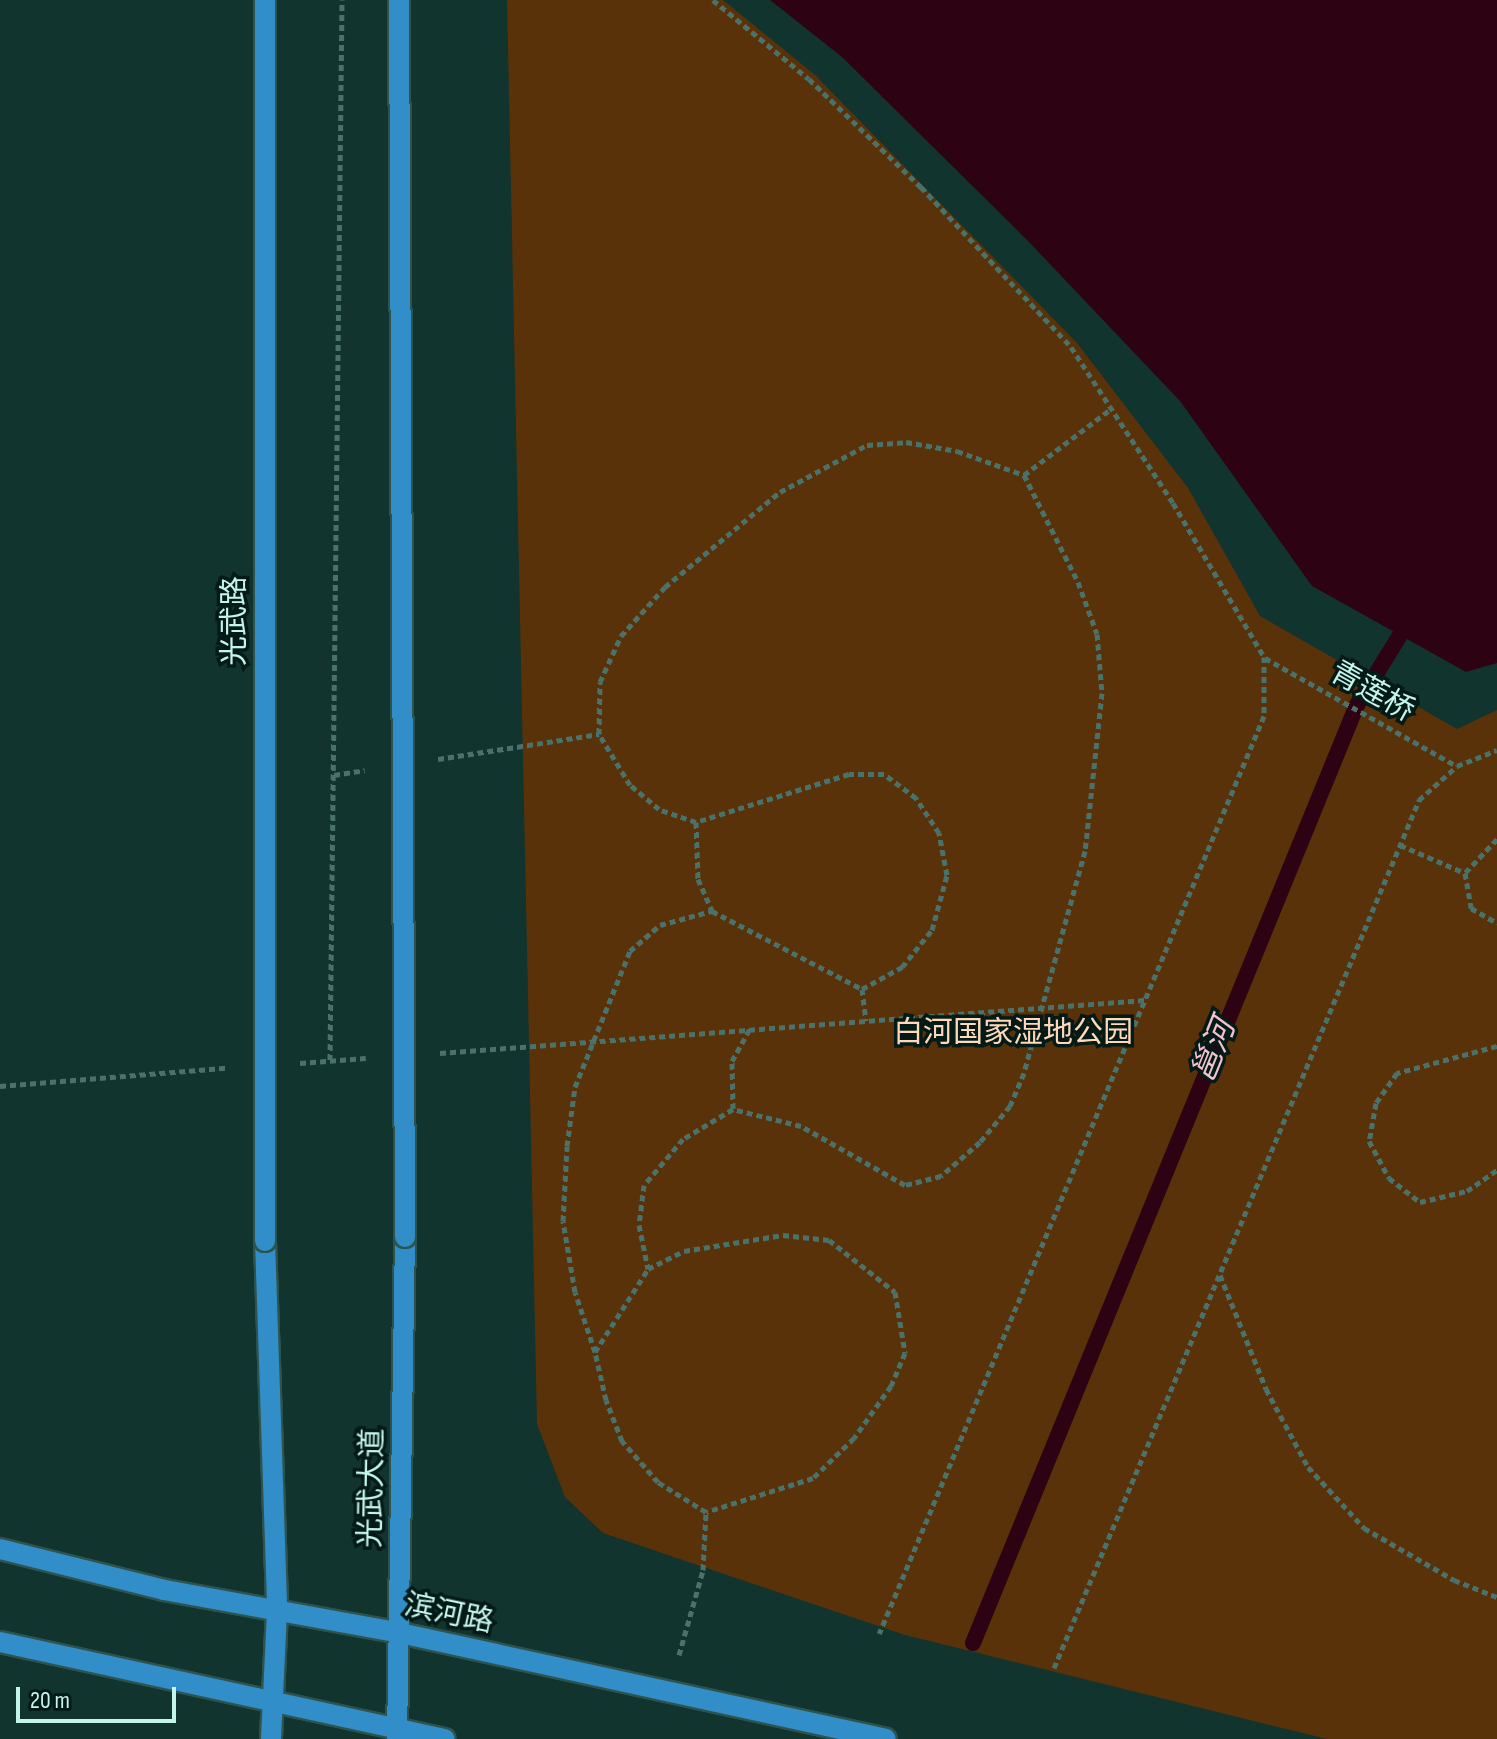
<!DOCTYPE html>
<html>
<head>
<meta charset="utf-8">
<style>
	body { margin:0 }
	#map { position:relative; width:1497px; height:1739px; overflow:hidden; background:#12342f; font-family:"Sofia Sans Condensed","Noto Sans SC",sans-serif }
	div>[style] { position:absolute }
	.green>* { inset:0; background:#593209 }
	.water>* { inset:0; background:#2d0314 }
	.stream>* { height:16px; margin:-8px; padding:0 8px; transform-origin:8px; border-radius:8px; background:#2d0314 }
	.path>* { height:5px; margin-top:-2.5px; transform-origin:0; background:repeating-linear-gradient(90deg,#4a716a 0 6px,transparent 0 10px) }
	.roads { filter:drop-shadow(2px 0 #2e534d) drop-shadow(-2px 0 #2e534d) drop-shadow(0 2px #2e534d) drop-shadow(0 -2px #2e534d) }
	.secondary>* { height:20px; margin:-10px; padding:0 10px; transform-origin:10px; border-radius:10px; background:#318ec8 }
	.bridges { filter:drop-shadow(2px 0 #2e534d) drop-shadow(-2px 0 #2e534d) drop-shadow(0 2px #2e534d) drop-shadow(0 -2px #2e534d) }
	.secondary-bridge>* { height:20px; margin:-10px; padding:0 10px; transform-origin:10px; border-radius:10px; background:#318ec8 }
	span { translate:-50% -50%; white-space:nowrap; text-align:center; line-height:1.15; -webkit-text-stroke:7px #031a17; paint-order:stroke }
	.street-label { font-size:30px; color:#c4f5eb }
	.park-label { font-size:30px; color:#fed8b9 }
	.water-label { font-size:32px; color:#f4c2cf; font-style:italic }
	.scale { position:absolute; left:16px; top:1687px; width:160px; height:36px; box-sizing:border-box; border:4px solid #c4f5eb; border-top:0; padding-left:10px; font-size:24px; line-height:28px; white-space:nowrap; color:#c4f5eb; -webkit-text-stroke:6px #031a17; paint-order:stroke }
</style>
</head>
<body>
<div id="map">
	<div class="green">
		<i style="clip-path:polygon(507px 0,723px 0,815px 75px,1077px 343px,1188px 488px,1260px 616px,1457px 729px,1497px 710px,1497px 1739px,1327px 1739px,905px 1635px,603px 1533px,565px 1497px,537px 1424px)"></i>
	</div>
	<div class="water">
		<i style="clip-path:polygon(770px 0,1497px 0,1497px 663px,1466px 672px,1312px 586px,1180px 401px,1028px 241px,842px 57px)"></i>
	</div>
	<div class="stream">
		<i style="left:973px;top:1643px;width:1014px;rotate:-67.74deg"></i>
		<i style="left:1357px;top:705px;width:101px;rotate:-58.4deg"></i>
	</div>
	<div class="path">
		<i style="left:713px;top:0;width:124px;rotate:39.5deg"></i>
		<i style="left:809px;top:79px;width:156px;rotate:44deg"></i>
		<i style="left:921px;top:187px;width:219px;rotate:46.8deg"></i>
		<i style="left:1071px;top:347px;width:186px;rotate:56.8deg"></i>
		<i style="left:1173px;top:503px;width:179px;rotate:59.4deg"></i>
		<i style="left:1264px;top:657px;width:59px;rotate:90deg"></i>
		<i style="left:1264px;top:716px;width:995px;rotate:112.75deg"></i>
		<i style="left:1024px;top:475px;width:109px;rotate:-37.2deg"></i>
		<i style="left:1265px;top:658px;width:220px;rotate:29.4deg"></i>
		<i style="left:438px;top:759px;width:163px;rotate:-8.8deg"></i>
		<i style="left:334px;top:775px;width:31px;rotate:-9deg"></i>
		<i style="left:696px;top:822px;width:57px;rotate:88deg"></i>
		<i style="left:698px;top:879px;width:35px;rotate:66deg"></i>
		<i style="left:1497px;top:839px;width:47px;rotate:133.3deg"></i>
		<i style="left:1465px;top:873px;width:36px;rotate:80deg"></i>
		<i style="left:1471px;top:908px;width:30px;rotate:30deg"></i>
		<i style="left:1400px;top:845px;width:71px;rotate:23.3deg"></i>
		<i style="left:862px;top:989px;width:32px;rotate:83deg"></i>
		<i style="left:1497px;top:1046px;width:104px;rotate:164.9deg"></i>
		<i style="left:1397px;top:1073px;width:37px;rotate:125deg"></i>
		<i style="left:1376px;top:1103px;width:39px;rotate:100deg"></i>
		<i style="left:1369px;top:1141px;width:42px;rotate:61.6deg"></i>
		<i style="left:1389px;top:1178px;width:39px;rotate:38deg"></i>
		<i style="left:1420px;top:1202px;width:48px;rotate:-13.2deg"></i>
		<i style="left:1467px;top:1191px;width:37px;rotate:-35deg"></i>
		<i style="left:440px;top:1053px;width:707px;rotate:-4.3deg"></i>
		<i style="left:330px;top:1060px;width:1060px;rotate:-89.35deg"></i>
		<i style="left:300px;top:1063px;width:66px;rotate:-4.3deg"></i>
		<i style="left:0;top:1086px;width:227px;rotate:-4.6deg"></i>
		<i style="left:733px;top:1109px;width:48px;rotate:-91.2deg"></i>
		<i style="left:732px;top:1061px;width:37px;rotate:-61deg"></i>
		<i style="left:783px;top:1235px;width:46px;rotate:6.2deg"></i>
		<i style="left:829px;top:1240px;width:84px;rotate:38.2deg"></i>
		<i style="left:895px;top:1292px;width:62px;rotate:80.7deg"></i>
		<i style="left:905px;top:1353px;width:36px;rotate:113deg"></i>
		<i style="left:891px;top:1386px;width:64px;rotate:125.4deg"></i>
		<i style="left:854px;top:1438px;width:57px;rotate:135.7deg"></i>
		<i style="left:813px;top:1478px;width:112px;rotate:162.4deg"></i>
		<i style="left:706px;top:1512px;width:57px;rotate:-148deg"></i>
		<i style="left:658px;top:1482px;width:55px;rotate:-131.3deg"></i>
		<i style="left:622px;top:1441px;width:44px;rotate:-111.3deg"></i>
		<i style="left:606px;top:1400px;width:49px;rotate:-102.9deg"></i>
		<i style="left:595px;top:1352px;width:98px;rotate:-57.4deg"></i>
		<i style="left:648px;top:1269px;width:40px;rotate:-26.6deg"></i>
		<i style="left:684px;top:1251px;width:100px;rotate:-9.2deg"></i>
		<i style="left:1220px;top:1275px;width:123px;rotate:68deg"></i>
		<i style="left:1266px;top:1389px;width:89px;rotate:61.7deg"></i>
		<i style="left:1308px;top:1467px;width:83px;rotate:47.4deg"></i>
		<i style="left:1364px;top:1528px;width:104px;rotate:30deg"></i>
		<i style="left:1454px;top:1580px;width:46px;rotate:21.6deg"></i>
		<i style="left:595px;top:1352px;width:63px;rotate:-108.4deg"></i>
		<i style="left:575px;top:1292px;width:72px;rotate:-99.6deg"></i>
		<i style="left:563px;top:1221px;width:75px;rotate:-86.9deg"></i>
		<i style="left:567px;top:1146px;width:60px;rotate:-82.3deg"></i>
		<i style="left:575px;top:1087px;width:147px;rotate:-68deg"></i>
		<i style="left:630px;top:951px;width:40px;rotate:-41deg"></i>
		<i style="left:660px;top:925px;width:54px;rotate:-15.1deg"></i>
		<i style="left:712px;top:911px;width:169px;rotate:27.5deg"></i>
		<i style="left:862px;top:989px;width:46px;rotate:-28.8deg"></i>
		<i style="left:902px;top:967px;width:48px;rotate:-51deg"></i>
		<i style="left:932px;top:930px;width:57px;rotate:-74.7deg"></i>
		<i style="left:947px;top:875px;width:43px;rotate:-100.8deg"></i>
		<i style="left:939px;top:833px;width:42px;rotate:-123.3deg"></i>
		<i style="left:916px;top:798px;width:40px;rotate:-143deg"></i>
		<i style="left:884px;top:774px;width:35px;rotate:180deg"></i>
		<i style="left:849px;top:774px;width:160px;rotate:162.6deg"></i>
		<i style="left:696px;top:822px;width:39px;rotate:-161deg"></i>
		<i style="left:659px;top:809px;width:38px;rotate:-140deg"></i>
		<i style="left:630px;top:785px;width:60px;rotate:-121.3deg"></i>
		<i style="left:599px;top:734px;width:52px;rotate:-88.9deg"></i>
		<i style="left:600px;top:682px;width:51px;rotate:-65.5deg"></i>
		<i style="left:621px;top:636px;width:66px;rotate:-48.1deg"></i>
		<i style="left:665px;top:587px;width:149px;rotate:-39.6deg"></i>
		<i style="left:780px;top:492px;width:99px;rotate:-28.4deg"></i>
		<i style="left:867px;top:445px;width:39px;rotate:-4deg"></i>
		<i style="left:906px;top:442px;width:52px;rotate:10deg"></i>
		<i style="left:957px;top:451px;width:71px;rotate:19.7deg"></i>
		<i style="left:1024px;top:475px;width:120px;rotate:63.2deg"></i>
		<i style="left:1078px;top:582px;width:55px;rotate:69.9deg"></i>
		<i style="left:1097px;top:634px;width:59px;rotate:85.2deg"></i>
		<i style="left:1102px;top:693px;width:159px;rotate:96.1deg"></i>
		<i style="left:1085px;top:851px;width:230px;rotate:105.4deg"></i>
		<i style="left:1024px;top:1073px;width:36px;rotate:113deg"></i>
		<i style="left:1010px;top:1106px;width:47px;rotate:129.8deg"></i>
		<i style="left:980px;top:1142px;width:52px;rotate:138.9deg"></i>
		<i style="left:941px;top:1176px;width:37px;rotate:166deg"></i>
		<i style="left:905px;top:1185px;width:120px;rotate:-150.4deg"></i>
		<i style="left:801px;top:1126px;width:70px;rotate:-166deg"></i>
		<i style="left:733px;top:1109px;width:58px;rotate:149deg"></i>
		<i style="left:683px;top:1139px;width:60px;rotate:130.3deg"></i>
		<i style="left:644px;top:1185px;width:40px;rotate:97.1deg"></i>
		<i style="left:639px;top:1225px;width:45px;rotate:78.4deg"></i>
		<i style="left:679px;top:1655px;width:88px;rotate:-74.2deg"></i>
		<i style="left:703px;top:1570px;width:58px;rotate:-87deg"></i>
		<i style="left:1054px;top:1668px;width:942px;rotate:-67.19deg"></i>
		<i style="left:1419px;top:800px;width:51px;rotate:-41.8deg"></i>
		<i style="left:1457px;top:766px;width:43px;rotate:-21.8deg"></i>
	</div>
	<div class="roads">
		<div class="secondary">
			<i style="left:265px;top:1241px;width:370px;rotate:88.1deg"></i>
			<i style="left:277px;top:1611px;width:128px;rotate:92.7deg"></i>
			<i style="left:0;top:1549px;width:169px;rotate:14deg"></i>
			<i style="left:164px;top:1590px;width:240px;rotate:10.3deg"></i>
			<i style="left:400px;top:1633px;width:497px;rotate:12.3deg"></i>
			<i style="left:0;top:1642px;width:455px;rotate:12.3deg"></i>
			<i style="left:397px;top:1739px;width:502px;rotate:-89.09deg"></i>
		</div>
	</div>
	<div class="bridges">
		<div class="secondary-bridge">
			<i style="left:265px;top:0;width:1241px;rotate:90deg"></i>
			<i style="left:399px;top:0;width:1237px;rotate:89.72deg"></i>
		</div>
	</div>
	<div class="street-label">
		<span style="left:235px;top:621px;rotate:-90deg">光武路</span>
		<span style="left:1372px;top:692px;rotate:29deg">青莲桥</span>
		<span style="left:372px;top:1488px;rotate:-89deg">光武大道</span>
		<span style="left:449px;top:1614px;rotate:12deg">滨河路</span>
	</div>
	<div class="park-label">
		<span style="left:1013px;top:1033px">白河国家湿地公园</span>
	</div>
	<div class="water-label">
		<span style="left:1215px;top:1051px;rotate:-68deg">邕河</span>
	</div>
	<div class="scale">20 m</div>
</div>
</body>
</html>
